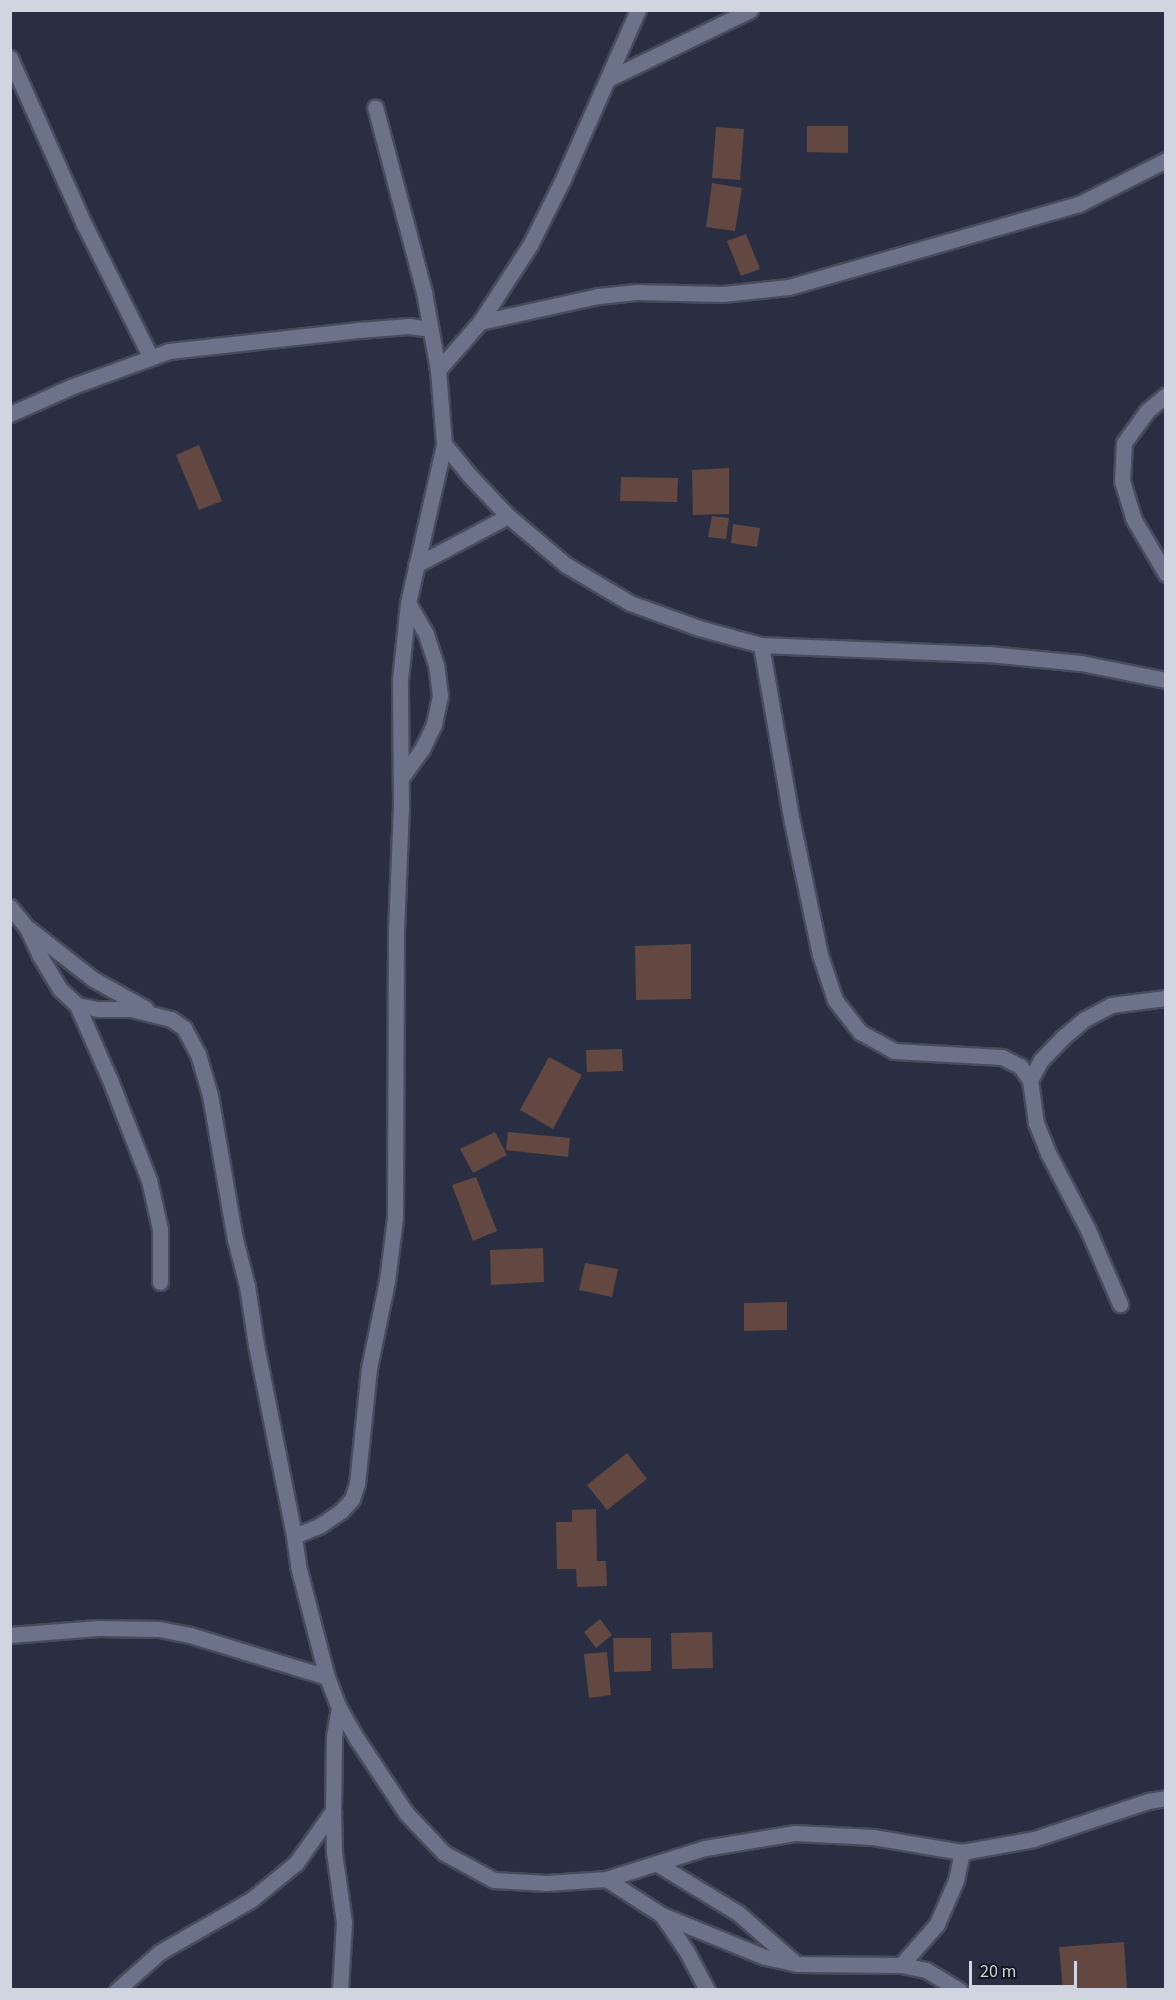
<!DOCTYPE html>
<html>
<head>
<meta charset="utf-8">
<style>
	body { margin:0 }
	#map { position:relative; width:1176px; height:2000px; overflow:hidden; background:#292e42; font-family:"Source Sans 3",sans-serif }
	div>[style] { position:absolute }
	.building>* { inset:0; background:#624841 }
	.roads { filter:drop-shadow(2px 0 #474b5c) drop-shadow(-2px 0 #474b5c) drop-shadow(0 2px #474b5c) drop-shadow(0 -2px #474b5c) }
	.minor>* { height:15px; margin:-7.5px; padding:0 7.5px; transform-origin:7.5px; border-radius:7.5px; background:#6b7289 }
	span { translate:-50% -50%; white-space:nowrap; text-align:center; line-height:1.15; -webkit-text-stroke:4.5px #141720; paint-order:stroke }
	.frame { position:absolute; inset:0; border:12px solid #d1d5e2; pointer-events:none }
	.scale { position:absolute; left:969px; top:1961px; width:108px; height:27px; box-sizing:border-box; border:3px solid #d1d5e2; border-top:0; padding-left:8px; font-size:18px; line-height:21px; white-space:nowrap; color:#d1d5e2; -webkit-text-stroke:4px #141720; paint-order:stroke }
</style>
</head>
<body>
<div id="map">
	<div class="building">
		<i style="clip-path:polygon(807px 126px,848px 126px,848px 153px,807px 152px)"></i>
		<i style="clip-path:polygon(716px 127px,744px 129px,740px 180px,712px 178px)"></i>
		<i style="clip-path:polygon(712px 183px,742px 188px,735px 231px,706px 227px)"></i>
		<i style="clip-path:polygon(746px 234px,760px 269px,741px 276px,727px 241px)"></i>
		<i style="clip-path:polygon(199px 445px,222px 501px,199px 510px,176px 455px)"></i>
		<i style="clip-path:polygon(729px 468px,729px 514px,693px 515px,692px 470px)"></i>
		<i style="clip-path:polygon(621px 477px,678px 478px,677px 502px,620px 501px)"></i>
		<i style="clip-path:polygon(712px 516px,729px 518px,726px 539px,708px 537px)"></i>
		<i style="clip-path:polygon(733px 524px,760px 528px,757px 547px,731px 543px)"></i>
		<i style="clip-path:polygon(691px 944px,691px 999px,636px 1000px,635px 946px)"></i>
		<i style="clip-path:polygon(622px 1049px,623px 1071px,587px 1072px,586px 1050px)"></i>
		<i style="clip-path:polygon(549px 1057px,582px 1075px,553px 1129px,520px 1110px)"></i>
		<i style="clip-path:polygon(495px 1132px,507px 1155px,473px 1173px,460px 1149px)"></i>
		<i style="clip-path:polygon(508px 1132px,570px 1138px,568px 1157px,506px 1150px)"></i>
		<i style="clip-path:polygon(476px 1177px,497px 1231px,473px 1241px,452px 1185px)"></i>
		<i style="clip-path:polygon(543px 1248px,544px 1282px,491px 1285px,490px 1250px)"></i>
		<i style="clip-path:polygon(585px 1263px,618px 1269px,612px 1297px,579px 1290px)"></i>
		<i style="clip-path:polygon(787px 1302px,787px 1330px,744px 1331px,744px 1303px)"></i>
		<i style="clip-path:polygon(627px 1453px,647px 1479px,607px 1510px,587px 1485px)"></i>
		<i style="clip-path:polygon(596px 1509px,597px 1561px,606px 1561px,607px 1586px,577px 1587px,576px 1569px,557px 1569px,556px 1522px,572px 1522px,572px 1510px)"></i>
		<i style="clip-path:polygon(600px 1619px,612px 1635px,596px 1648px,584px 1632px)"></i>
		<i style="clip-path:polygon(712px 1632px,713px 1668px,672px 1669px,671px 1633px)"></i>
		<i style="clip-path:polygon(613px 1638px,651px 1638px,651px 1671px,614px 1672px)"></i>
		<i style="clip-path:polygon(607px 1652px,611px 1695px,589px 1698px,584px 1654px)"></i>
		<i style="clip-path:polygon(1124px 1942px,1127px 1990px,1063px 1990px,1059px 1947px)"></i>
	</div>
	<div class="roads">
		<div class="minor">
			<i style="left:10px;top:58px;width:182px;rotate:66deg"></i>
			<i style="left:84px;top:224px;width:148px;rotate:63.4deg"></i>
			<i style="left:608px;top:79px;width:158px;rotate:-25.9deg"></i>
			<i style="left:480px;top:322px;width:121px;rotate:-12.4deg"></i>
			<i style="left:598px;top:296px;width:39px;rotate:-6deg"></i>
			<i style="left:637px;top:292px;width:86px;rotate:1.3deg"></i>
			<i style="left:723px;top:294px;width:66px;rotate:-6.1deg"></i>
			<i style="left:789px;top:287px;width:302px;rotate:-16deg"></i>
			<i style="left:1079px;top:204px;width:97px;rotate:-26.8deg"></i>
			<i style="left:438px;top:370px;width:64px;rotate:-48.8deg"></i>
			<i style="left:480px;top:322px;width:92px;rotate:-57deg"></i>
			<i style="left:530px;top:245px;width:74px;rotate:-63.4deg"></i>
			<i style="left:563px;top:179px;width:185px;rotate:-66.1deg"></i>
			<i style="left:1166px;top:395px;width:25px;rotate:140deg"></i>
			<i style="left:1147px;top:411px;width:39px;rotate:126deg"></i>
			<i style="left:1124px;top:443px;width:38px;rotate:93deg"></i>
			<i style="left:1122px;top:481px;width:39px;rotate:73deg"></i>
			<i style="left:1133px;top:518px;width:65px;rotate:59.5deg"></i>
			<i style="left:10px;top:414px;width:69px;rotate:-24deg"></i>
			<i style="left:73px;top:386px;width:102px;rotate:-20deg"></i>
			<i style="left:169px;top:351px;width:191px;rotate:-6.3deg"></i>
			<i style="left:359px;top:330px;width:50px;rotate:-4.6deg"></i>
			<i style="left:409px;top:326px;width:21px;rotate:8deg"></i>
			<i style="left:444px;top:444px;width:41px;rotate:50.9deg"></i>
			<i style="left:470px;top:476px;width:55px;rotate:46.5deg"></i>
			<i style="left:508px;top:516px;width:76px;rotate:40.2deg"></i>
			<i style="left:566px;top:565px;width:74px;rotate:30.7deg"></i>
			<i style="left:630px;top:603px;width:73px;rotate:19.9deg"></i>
			<i style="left:699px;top:628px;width:64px;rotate:15.3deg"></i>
			<i style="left:761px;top:645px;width:228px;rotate:2.3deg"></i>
			<i style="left:989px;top:654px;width:92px;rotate:5.6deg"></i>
			<i style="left:1081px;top:663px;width:87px;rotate:11.3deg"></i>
			<i style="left:416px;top:565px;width:104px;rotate:-28deg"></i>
			<i style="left:761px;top:645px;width:180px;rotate:80.1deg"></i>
			<i style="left:792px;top:822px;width:136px;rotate:78.1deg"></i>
			<i style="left:820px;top:955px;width:47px;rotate:71.6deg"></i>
			<i style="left:835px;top:1000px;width:41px;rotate:52deg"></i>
			<i style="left:860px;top:1032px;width:39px;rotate:29deg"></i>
			<i style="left:894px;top:1051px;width:108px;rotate:3.2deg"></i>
			<i style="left:1002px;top:1057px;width:20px;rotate:27deg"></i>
			<i style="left:1020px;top:1066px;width:17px;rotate:54deg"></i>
			<i style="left:1030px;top:1080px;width:43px;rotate:82.1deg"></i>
			<i style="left:1036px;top:1123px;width:32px;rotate:68deg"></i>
			<i style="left:1048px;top:1153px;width:87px;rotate:62.5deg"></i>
			<i style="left:1088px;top:1230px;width:81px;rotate:66.6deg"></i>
			<i style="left:401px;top:778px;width:36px;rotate:-54deg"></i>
			<i style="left:422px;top:749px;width:28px;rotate:-64deg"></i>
			<i style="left:434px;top:724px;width:29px;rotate:-78deg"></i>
			<i style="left:440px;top:696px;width:31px;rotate:-97deg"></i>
			<i style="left:436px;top:665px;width:33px;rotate:-108deg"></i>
			<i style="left:426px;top:634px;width:36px;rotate:-120deg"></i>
			<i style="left:10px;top:907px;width:27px;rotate:51deg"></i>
			<i style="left:27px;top:928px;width:31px;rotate:65deg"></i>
			<i style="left:40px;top:956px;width:39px;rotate:59deg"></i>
			<i style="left:60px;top:989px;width:23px;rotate:43deg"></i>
			<i style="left:77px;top:1005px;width:21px;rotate:11deg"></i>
			<i style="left:98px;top:1009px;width:33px"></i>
			<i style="left:131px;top:1009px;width:41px;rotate:14deg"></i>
			<i style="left:171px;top:1019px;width:16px;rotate:35deg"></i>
			<i style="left:184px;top:1028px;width:30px;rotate:62deg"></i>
			<i style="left:198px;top:1054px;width:43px;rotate:73.7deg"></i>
			<i style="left:210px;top:1095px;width:146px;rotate:80.2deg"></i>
			<i style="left:235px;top:1239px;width:49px;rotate:75.7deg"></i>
			<i style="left:247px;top:1286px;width:60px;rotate:81.3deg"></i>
			<i style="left:256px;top:1345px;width:195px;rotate:78.7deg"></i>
			<i style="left:294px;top:1536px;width:30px;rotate:82deg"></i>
			<i style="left:298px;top:1566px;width:115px;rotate:75.4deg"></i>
			<i style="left:327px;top:1677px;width:33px;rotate:69deg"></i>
			<i style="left:339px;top:1708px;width:36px;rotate:60deg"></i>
			<i style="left:357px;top:1739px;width:89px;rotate:56.5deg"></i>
			<i style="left:406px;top:1813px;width:55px;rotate:46.5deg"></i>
			<i style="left:444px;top:1853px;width:57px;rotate:28.4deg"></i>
			<i style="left:494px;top:1880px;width:52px;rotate:3.3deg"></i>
			<i style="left:546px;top:1883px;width:60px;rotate:-3.8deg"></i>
			<i style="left:606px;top:1879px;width:104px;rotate:-17.4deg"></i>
			<i style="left:705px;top:1848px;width:91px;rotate:-9.5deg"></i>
			<i style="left:795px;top:1833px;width:78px;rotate:2.9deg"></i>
			<i style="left:873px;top:1837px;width:90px;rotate:9.6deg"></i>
			<i style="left:962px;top:1852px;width:73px;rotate:-10.2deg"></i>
			<i style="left:1034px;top:1839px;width:120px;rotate:-18.4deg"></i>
			<i style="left:1148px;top:1801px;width:18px;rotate:-9deg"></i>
			<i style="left:29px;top:929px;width:81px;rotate:38deg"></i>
			<i style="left:93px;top:979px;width:60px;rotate:29.1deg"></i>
			<i style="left:77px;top:1005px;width:82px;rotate:66.3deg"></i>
			<i style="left:110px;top:1080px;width:107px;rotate:68.7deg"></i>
			<i style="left:149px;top:1180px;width:50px;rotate:77.3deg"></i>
			<i style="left:160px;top:1229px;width:53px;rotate:90deg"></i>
			<i style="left:1030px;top:1080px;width:23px;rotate:-61deg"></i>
			<i style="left:1041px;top:1060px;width:30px;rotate:-46deg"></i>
			<i style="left:1062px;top:1038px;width:30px;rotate:-40deg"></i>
			<i style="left:1085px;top:1019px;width:30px;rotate:-28deg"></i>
			<i style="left:1111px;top:1005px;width:55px;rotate:-7.3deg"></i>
			<i style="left:294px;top:1536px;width:27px;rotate:-22deg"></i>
			<i style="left:319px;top:1526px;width:27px;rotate:-34deg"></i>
			<i style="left:341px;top:1511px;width:16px;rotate:-47deg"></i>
			<i style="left:352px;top:1499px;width:16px;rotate:-72deg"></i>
			<i style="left:357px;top:1484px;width:117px;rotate:-84.1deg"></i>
			<i style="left:369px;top:1368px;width:89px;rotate:-78.3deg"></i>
			<i style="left:387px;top:1281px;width:64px;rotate:-82.8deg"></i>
			<i style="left:395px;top:1218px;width:288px;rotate:-89.8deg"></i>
			<i style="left:396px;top:930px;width:123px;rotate:-87.7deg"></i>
			<i style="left:401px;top:807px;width:127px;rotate:-90.5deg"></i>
			<i style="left:400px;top:680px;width:77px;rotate:-84.1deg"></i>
			<i style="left:408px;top:603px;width:163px;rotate:-77.2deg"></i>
			<i style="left:444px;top:444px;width:74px;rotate:-94.6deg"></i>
			<i style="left:438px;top:370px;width:79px;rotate:-100.2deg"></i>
			<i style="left:424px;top:292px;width:191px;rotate:-104.8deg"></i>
			<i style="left:10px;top:1635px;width:88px;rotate:-4.5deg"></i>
			<i style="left:98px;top:1628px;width:61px;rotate:0.9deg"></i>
			<i style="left:159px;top:1629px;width:32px;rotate:11deg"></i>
			<i style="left:190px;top:1635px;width:143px;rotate:17deg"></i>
			<i style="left:339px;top:1708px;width:29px;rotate:100deg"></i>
			<i style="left:334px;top:1737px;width:74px;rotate:90.8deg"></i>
			<i style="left:333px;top:1811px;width:41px;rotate:88.6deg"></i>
			<i style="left:334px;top:1852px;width:71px;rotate:81.9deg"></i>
			<i style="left:344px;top:1922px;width:68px;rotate:93.4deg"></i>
			<i style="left:656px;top:1863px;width:96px;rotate:31.4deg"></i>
			<i style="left:738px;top:1913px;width:74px;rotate:41.2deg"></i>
			<i style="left:606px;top:1879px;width:67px;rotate:32.7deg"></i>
			<i style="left:662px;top:1915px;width:111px;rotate:22.2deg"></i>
			<i style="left:765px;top:1957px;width:33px;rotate:12deg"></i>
			<i style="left:797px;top:1964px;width:104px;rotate:0.6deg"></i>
			<i style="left:901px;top:1965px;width:25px;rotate:11deg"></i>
			<i style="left:926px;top:1970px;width:39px;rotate:31deg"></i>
			<i style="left:662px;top:1915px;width:45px;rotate:56deg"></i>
			<i style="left:687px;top:1952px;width:43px;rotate:62.2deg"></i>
			<i style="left:901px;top:1965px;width:55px;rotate:-48.7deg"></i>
			<i style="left:937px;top:1924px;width:48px;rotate:-66.6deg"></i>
			<i style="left:956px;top:1880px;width:29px;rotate:-78deg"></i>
			<i style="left:117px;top:1990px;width:57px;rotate:-41.5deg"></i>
			<i style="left:160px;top:1952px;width:106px;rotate:-29.9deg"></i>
			<i style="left:252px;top:1899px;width:57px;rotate:-39.3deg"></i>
			<i style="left:296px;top:1863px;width:64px;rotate:-54.6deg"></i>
		</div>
	</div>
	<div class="frame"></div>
	<div class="scale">20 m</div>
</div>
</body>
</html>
